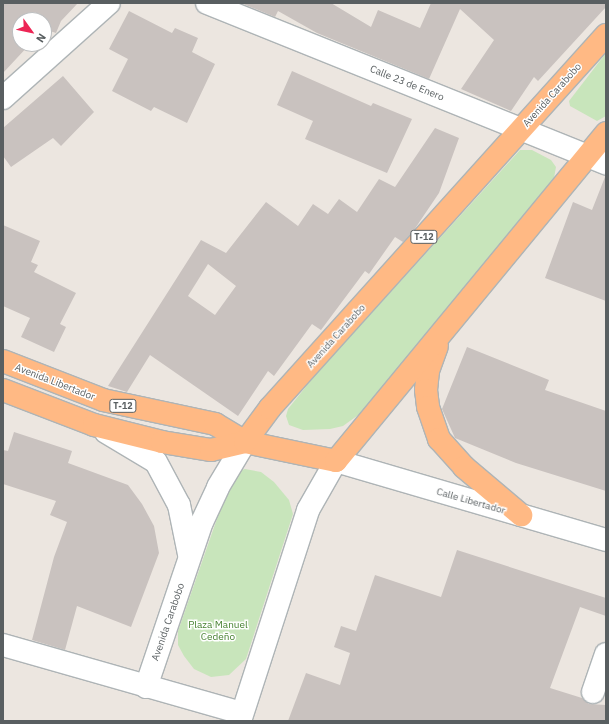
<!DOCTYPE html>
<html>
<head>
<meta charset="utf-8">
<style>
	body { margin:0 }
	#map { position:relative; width:609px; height:724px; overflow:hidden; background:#ece6e0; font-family:"IBM Plex Sans",sans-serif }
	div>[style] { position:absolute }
	.green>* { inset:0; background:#c8e5bb }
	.building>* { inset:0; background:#c9c2bf }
	.roads { filter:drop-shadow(1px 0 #aeb4b6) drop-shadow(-1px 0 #aeb4b6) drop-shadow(0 1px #aeb4b6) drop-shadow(0 -1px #aeb4b6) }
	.minor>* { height:22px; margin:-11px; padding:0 11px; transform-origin:11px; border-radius:11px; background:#fff }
	.highway>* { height:22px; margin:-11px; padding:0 11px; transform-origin:11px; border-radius:11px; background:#ffb984 }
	span { translate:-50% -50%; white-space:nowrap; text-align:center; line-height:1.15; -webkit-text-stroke:3px #fff; paint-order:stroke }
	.shield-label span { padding:1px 3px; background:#fff; border:1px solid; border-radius:3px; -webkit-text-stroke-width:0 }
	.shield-label { font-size:9px; color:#595f61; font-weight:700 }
	.street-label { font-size:10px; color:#595f61 }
	.park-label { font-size:10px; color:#468130 }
	.frame { position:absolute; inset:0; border:4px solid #595f61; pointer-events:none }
	.north { position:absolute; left:12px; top:12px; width:40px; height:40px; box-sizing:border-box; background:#fff; border:1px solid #bdbfc0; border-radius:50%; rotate:123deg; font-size:11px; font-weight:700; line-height:16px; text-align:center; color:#595f61 }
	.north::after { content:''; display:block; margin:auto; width:14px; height:18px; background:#ed2555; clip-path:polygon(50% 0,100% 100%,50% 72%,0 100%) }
</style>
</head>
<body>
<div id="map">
	<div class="green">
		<i style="clip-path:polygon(606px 53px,606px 116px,597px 121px,570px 106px,569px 101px)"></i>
		<i style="clip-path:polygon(520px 150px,532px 150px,551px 160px,556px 167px,554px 178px,361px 413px,343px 426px,330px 429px,303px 430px,289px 425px,286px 416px,288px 409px,316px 374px)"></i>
		<i style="clip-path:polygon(245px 469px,261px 472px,274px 482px,289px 500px,293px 514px,246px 659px,229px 675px,211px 677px,194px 669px,184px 656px,178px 645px,178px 631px,228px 487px,239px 471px)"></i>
	</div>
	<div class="building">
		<i style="clip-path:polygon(3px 3px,78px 3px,61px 21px,56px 33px,44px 29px,44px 20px,20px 20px,20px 44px,30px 44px,3px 73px)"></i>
		<i style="clip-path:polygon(241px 3px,331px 3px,371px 27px,378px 10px,420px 28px,431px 3px,606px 3px,606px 7px,538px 81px,534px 77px,511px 111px,461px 89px,494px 40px,460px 9px,429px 79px,317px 33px,278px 11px,275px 17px)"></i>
		<i style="clip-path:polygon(129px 11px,172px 33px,175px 28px,198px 38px,192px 52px,215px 64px,187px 123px,154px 107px,151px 111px,112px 91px,128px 59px,109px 49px)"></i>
		<i style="clip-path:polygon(292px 71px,371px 106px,373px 103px,412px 119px,387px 173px,305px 139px,313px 121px,277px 105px)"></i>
		<i style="clip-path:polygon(63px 76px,94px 112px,61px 146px,53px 138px,11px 167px,3px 156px,3px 128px)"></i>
		<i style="clip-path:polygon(evenodd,435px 128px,459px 138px,439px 193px,414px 230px,403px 242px,395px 237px,369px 274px,365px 271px,321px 330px,312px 324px,274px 376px,268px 371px,238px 416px,150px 355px,127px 392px,108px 386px,201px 240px,226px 253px,266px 202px,298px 226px,313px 204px,328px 214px,339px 199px,357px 212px,379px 179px,395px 187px,435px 128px,208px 264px,236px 286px,215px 315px,188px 296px,208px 264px)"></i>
		<i style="clip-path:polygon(605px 177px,606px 178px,606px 301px,545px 278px,573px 202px,592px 210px)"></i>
		<i style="clip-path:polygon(3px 225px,40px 241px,31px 262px,38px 265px,34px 272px,76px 293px,60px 324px,66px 327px,54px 352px,21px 337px,30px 318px,3px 306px)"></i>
		<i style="clip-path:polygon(467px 347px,549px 380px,545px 390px,606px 411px,606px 491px,516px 463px,455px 438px,442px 409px)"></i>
		<i style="clip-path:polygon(14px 432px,72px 451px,68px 463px,128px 485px,142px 504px,154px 526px,159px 553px,131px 627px,77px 606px,65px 650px,32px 640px,54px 557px,67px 522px,50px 515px,56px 501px,3px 484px,3px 450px,8px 451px)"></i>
		<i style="clip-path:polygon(457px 550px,606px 598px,606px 616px,580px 607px,550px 688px,582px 698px,589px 704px,606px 705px,606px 721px,288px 721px,306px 673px,340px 685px,350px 653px,334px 647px,341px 626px,356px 631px,375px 575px,441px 597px)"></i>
	</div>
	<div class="roads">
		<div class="minor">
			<i style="left:207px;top:3px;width:430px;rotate:21.9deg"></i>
			<i style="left:3px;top:98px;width:142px;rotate:-41.9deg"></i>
			<i style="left:106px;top:432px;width:58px;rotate:31deg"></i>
			<i style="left:156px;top:462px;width:49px;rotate:61.9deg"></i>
			<i style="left:179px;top:505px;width:50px;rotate:78.5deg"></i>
			<i style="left:3px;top:645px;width:248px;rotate:15.9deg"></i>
			<i style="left:146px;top:687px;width:174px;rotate:-71.3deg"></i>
			<i style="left:202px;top:522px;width:38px;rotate:-65deg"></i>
			<i style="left:218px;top:487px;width:52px;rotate:-59deg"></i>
			<i style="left:593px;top:692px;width:40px;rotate:-71.1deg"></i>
			<i style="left:240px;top:721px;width:222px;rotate:-72.1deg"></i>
			<i style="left:308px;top:510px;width:56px;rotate:-60.3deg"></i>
			<i style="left:336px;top:461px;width:281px;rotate:16.3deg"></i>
		</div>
		<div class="highway">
			<i style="left:437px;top:346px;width:27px;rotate:110deg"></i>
			<i style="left:428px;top:371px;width:19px;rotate:96deg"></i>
			<i style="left:426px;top:390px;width:17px;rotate:83deg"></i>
			<i style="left:428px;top:407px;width:34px;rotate:71deg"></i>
			<i style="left:439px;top:439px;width:38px;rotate:48deg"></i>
			<i style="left:464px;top:467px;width:75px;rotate:40.1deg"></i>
			<i style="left:3px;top:361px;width:107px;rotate:21.3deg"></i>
			<i style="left:103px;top:400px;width:115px;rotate:12.1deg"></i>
			<i style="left:215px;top:424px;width:35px;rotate:31deg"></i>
			<i style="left:245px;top:442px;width:93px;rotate:11.8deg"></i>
			<i style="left:336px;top:461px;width:425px;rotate:-50.5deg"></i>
			<i style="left:3px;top:390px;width:97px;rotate:21deg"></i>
			<i style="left:94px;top:425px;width:70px;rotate:14deg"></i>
			<i style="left:162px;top:442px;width:50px;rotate:9.3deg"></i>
			<i style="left:211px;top:450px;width:35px;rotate:-13deg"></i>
			<i style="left:245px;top:442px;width:42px;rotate:-53.7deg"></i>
			<i style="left:270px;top:408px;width:502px;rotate:-47.99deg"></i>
		</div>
	</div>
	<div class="shield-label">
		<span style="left:424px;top:237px">T-12</span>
		<span style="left:123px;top:406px">T-12</span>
	</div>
	<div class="street-label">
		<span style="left:407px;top:83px;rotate:22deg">Calle 23 de Enero</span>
		<span style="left:552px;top:95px;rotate:-48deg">Avenida Carabobo</span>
		<span style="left:336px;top:336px;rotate:-48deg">Avenida Carabobo</span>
		<span style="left:55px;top:382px;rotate:21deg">Avenida Libertador</span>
		<span style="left:471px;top:501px;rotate:16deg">Calle Libertador</span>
		<span style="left:168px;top:622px;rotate:-71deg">Avenida Carabobo</span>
	</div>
	<div class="park-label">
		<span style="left:218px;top:630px">Plaza Manuel<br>Cedeño</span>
	</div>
	<div class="frame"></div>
	<div class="north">N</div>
</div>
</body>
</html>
